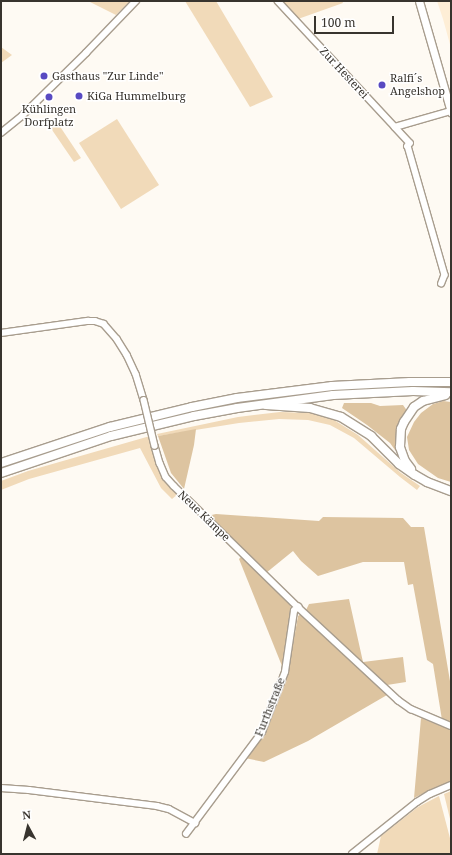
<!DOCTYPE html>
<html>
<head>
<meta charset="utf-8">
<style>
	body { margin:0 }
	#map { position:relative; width:452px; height:855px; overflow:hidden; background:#fefaf3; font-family:"Noto Serif",serif }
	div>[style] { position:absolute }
	.built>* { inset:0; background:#feeed6 }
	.green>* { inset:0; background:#f1dab9 }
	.forest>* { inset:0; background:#ddc4a0 }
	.roads { filter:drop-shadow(1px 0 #a89d8e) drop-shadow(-1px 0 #a89d8e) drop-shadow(0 1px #a89d8e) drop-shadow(0 -1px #a89d8e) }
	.minor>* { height:5.5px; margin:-2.75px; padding:0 2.75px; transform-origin:2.75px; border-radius:2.75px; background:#fff }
	.major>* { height:7px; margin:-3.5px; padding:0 3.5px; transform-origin:3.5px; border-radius:3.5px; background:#fff }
	.highway>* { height:8px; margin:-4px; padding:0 4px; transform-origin:4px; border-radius:4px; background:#fff }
	.bridges { filter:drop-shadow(1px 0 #a89d8e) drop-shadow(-1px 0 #a89d8e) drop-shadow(0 1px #a89d8e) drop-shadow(0 -1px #a89d8e) }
	.minor-bridge>* { height:5.5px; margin:-2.75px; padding:0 2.75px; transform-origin:2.75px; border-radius:2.75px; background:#fff }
	.dots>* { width:11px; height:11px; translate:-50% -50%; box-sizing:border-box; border:2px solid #fff; border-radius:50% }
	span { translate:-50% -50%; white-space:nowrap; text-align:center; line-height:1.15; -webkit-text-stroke:3px #fff; paint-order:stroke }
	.street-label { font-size:11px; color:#38342e }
	.poi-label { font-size:11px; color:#38342e }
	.left { translate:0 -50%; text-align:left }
	.frame { position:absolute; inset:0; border:2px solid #38342e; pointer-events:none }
	.north { position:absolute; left:8px; top:807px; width:40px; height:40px; -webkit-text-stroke:3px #fff; paint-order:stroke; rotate:353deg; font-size:11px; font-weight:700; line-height:16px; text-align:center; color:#38342e }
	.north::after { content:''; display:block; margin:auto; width:14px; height:18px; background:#38342e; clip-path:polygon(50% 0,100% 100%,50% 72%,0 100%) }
	.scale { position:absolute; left:314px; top:16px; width:80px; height:18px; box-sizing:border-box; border:2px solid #38342e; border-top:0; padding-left:5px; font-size:12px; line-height:14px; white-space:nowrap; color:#38342e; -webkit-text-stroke:3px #fff; paint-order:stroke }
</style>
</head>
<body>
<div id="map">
	<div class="built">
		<i style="clip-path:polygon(437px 1px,451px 1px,451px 48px,443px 19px)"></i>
	</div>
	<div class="green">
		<i style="clip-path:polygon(88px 1px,130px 1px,116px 15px)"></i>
		<i style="clip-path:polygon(185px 1px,216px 1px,273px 97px,250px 107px)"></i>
		<i style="clip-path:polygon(282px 1px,342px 1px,343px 3px,298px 19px)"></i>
		<i style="clip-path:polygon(1px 47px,12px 55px,1px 63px)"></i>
		<i style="clip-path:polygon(117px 119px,159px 185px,121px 209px,79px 143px)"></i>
		<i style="clip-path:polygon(57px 122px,81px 158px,74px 162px,50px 127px)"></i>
		<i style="clip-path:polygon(280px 412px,311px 413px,334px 420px,358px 435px,401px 473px,420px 486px,417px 490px,400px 477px,354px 438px,330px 425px,308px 420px,279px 419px,239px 423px,158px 436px,157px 434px,238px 417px)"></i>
		<i style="clip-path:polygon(150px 436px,160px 472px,178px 494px,172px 499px,161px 488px,140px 448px,29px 479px,1px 490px,1px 481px,28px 471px)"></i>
		<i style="clip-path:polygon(451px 791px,451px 823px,444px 794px)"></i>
		<i style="clip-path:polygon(439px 796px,451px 842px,451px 854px,377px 854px,381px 836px,418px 807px)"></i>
	</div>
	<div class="forest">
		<i style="clip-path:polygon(443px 401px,451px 402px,451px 482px,438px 478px,418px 464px,409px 450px,407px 437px,414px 422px,421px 413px,433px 404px)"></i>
		<i style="clip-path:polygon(344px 403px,371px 403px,380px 406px,403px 405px,408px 412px,398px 449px,395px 450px,390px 443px,367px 425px,342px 408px)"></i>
		<i style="clip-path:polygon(196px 429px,194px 445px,184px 489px,171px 473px,158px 436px)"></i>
		<i style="clip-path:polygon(216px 514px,319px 521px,323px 517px,403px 518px,411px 527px,424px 527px,451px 687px,451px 724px,442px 720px,433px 664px,427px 660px,413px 584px,408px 585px,404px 562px,363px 562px,318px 576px,301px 561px,293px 551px,266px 573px,207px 516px)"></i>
		<i style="clip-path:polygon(242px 556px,291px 605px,282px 666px,239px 559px)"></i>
		<i style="clip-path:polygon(349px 599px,363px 662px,403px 657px,406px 682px,387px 685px,306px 610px,309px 604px)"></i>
		<i style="clip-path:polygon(301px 614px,387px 695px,308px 741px,264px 762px,245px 758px,264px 734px,277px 705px,288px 672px,298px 616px)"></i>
		<i style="clip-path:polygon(421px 718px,451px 730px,451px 782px,430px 790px,414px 798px)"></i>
	</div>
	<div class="roads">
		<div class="minor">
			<i style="left:278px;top:1px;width:172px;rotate:47.1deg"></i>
			<i style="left:395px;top:127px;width:58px;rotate:-15.9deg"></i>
			<i style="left:395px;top:127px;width:22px;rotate:47deg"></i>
			<i style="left:410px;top:143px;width:4px;rotate:124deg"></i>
			<i style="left:408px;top:146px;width:134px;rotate:74deg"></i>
			<i style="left:445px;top:275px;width:9px;rotate:111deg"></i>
			<i style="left:1px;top:133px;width:27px;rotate:-39deg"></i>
			<i style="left:22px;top:116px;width:90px;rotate:-44.5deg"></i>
			<i style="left:86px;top:53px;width:72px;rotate:-46.1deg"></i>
			<i style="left:1px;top:333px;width:88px;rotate:-7.9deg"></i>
			<i style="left:88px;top:321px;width:7px"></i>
			<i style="left:95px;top:321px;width:9px;rotate:18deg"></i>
			<i style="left:104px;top:324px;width:20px;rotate:49deg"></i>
			<i style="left:117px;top:339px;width:19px;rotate:58deg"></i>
			<i style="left:127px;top:355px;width:21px;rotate:65deg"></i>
			<i style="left:136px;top:374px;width:27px;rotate:73deg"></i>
			<i style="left:155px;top:446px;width:18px;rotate:74deg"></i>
			<i style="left:160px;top:463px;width:15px;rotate:67deg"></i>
			<i style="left:166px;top:477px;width:12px;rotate:48deg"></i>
			<i style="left:174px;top:486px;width:173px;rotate:44.3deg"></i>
			<i style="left:298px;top:607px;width:137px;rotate:42.9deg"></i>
			<i style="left:398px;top:700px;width:16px;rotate:35deg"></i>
			<i style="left:411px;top:709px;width:43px;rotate:23deg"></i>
			<i style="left:1px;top:788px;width:28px;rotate:4deg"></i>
			<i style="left:29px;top:790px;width:129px;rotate:7.1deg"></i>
			<i style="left:157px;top:806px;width:12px;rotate:14deg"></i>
			<i style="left:169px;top:809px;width:30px;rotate:28deg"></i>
			<i style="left:186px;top:834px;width:127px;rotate:-53.3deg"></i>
			<i style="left:262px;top:732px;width:64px;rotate:-69deg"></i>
			<i style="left:285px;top:672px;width:62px;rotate:-81.6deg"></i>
			<i style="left:294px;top:611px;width:6px;rotate:-45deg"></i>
			<i style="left:352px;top:854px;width:83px;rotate:-38.7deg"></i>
			<i style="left:417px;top:802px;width:15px;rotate:-32deg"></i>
			<i style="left:430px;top:794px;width:23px;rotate:-23deg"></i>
		</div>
		<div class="major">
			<i style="left:419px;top:1px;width:116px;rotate:73.9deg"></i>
		</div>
		<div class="highway">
			<i style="left:266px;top:405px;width:44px;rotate:3.9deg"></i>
			<i style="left:310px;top:408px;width:32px;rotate:16deg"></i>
			<i style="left:341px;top:417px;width:36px;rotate:32deg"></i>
			<i style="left:371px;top:436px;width:40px;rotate:45deg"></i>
			<i style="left:399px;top:464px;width:19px;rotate:35deg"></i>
			<i style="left:415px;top:475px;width:14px;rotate:30deg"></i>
			<i style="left:427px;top:482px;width:26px;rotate:21deg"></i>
			<i style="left:1px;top:463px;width:115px;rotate:-18.3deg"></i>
			<i style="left:110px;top:427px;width:84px;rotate:-13.7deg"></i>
			<i style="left:192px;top:407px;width:46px;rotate:-11.3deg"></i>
			<i style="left:237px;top:398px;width:96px;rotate:-7.2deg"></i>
			<i style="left:332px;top:386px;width:78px;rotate:-2.9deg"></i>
			<i style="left:410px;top:382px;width:41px"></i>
			<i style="left:411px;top:469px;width:10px;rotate:-127deg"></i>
			<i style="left:405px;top:461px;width:15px;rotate:-110deg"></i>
			<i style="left:400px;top:447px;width:18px;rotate:-87deg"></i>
			<i style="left:401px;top:429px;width:8px;rotate:-67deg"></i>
			<i style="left:404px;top:422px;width:18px;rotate:-56deg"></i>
			<i style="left:414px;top:407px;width:11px;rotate:-34deg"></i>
			<i style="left:423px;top:401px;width:23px;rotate:-15deg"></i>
			<i style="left:1px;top:473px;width:116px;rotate:-18.6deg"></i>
			<i style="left:111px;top:436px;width:85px;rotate:-13.5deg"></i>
			<i style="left:194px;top:416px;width:44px;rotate:-10.5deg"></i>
			<i style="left:237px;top:408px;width:97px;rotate:-7.7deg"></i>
			<i style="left:333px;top:395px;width:80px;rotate:-2.9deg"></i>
			<i style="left:413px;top:391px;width:38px;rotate:2deg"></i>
		</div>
	</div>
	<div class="bridges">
		<div class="minor-bridge">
			<i style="left:144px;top:400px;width:47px;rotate:76.6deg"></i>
		</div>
	</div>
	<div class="dots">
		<i style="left:44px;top:76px;background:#584ac2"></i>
		<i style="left:382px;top:85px;background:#584ac2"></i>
		<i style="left:79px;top:96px;background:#584ac2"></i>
		<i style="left:49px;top:97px;background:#584ac2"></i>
	</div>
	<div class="street-label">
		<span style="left:344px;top:73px;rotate:47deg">Zur Hesterei</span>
		<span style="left:204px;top:516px;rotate:44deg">Neue Kämpe</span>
		<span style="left:270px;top:707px;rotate:-68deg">Furthstraße</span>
	</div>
	<div class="poi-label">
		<span class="left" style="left:52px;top:76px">Gasthaus "Zur Linde"</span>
		<span class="left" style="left:390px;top:85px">Ralfi´s<br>Angelshop</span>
		<span class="left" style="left:87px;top:96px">KiGa Hummelburg</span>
		<span style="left:49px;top:116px">Kühlingen<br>Dorfplatz</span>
	</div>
	<div class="frame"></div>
	<div class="north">N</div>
	<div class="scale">100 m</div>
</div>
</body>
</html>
